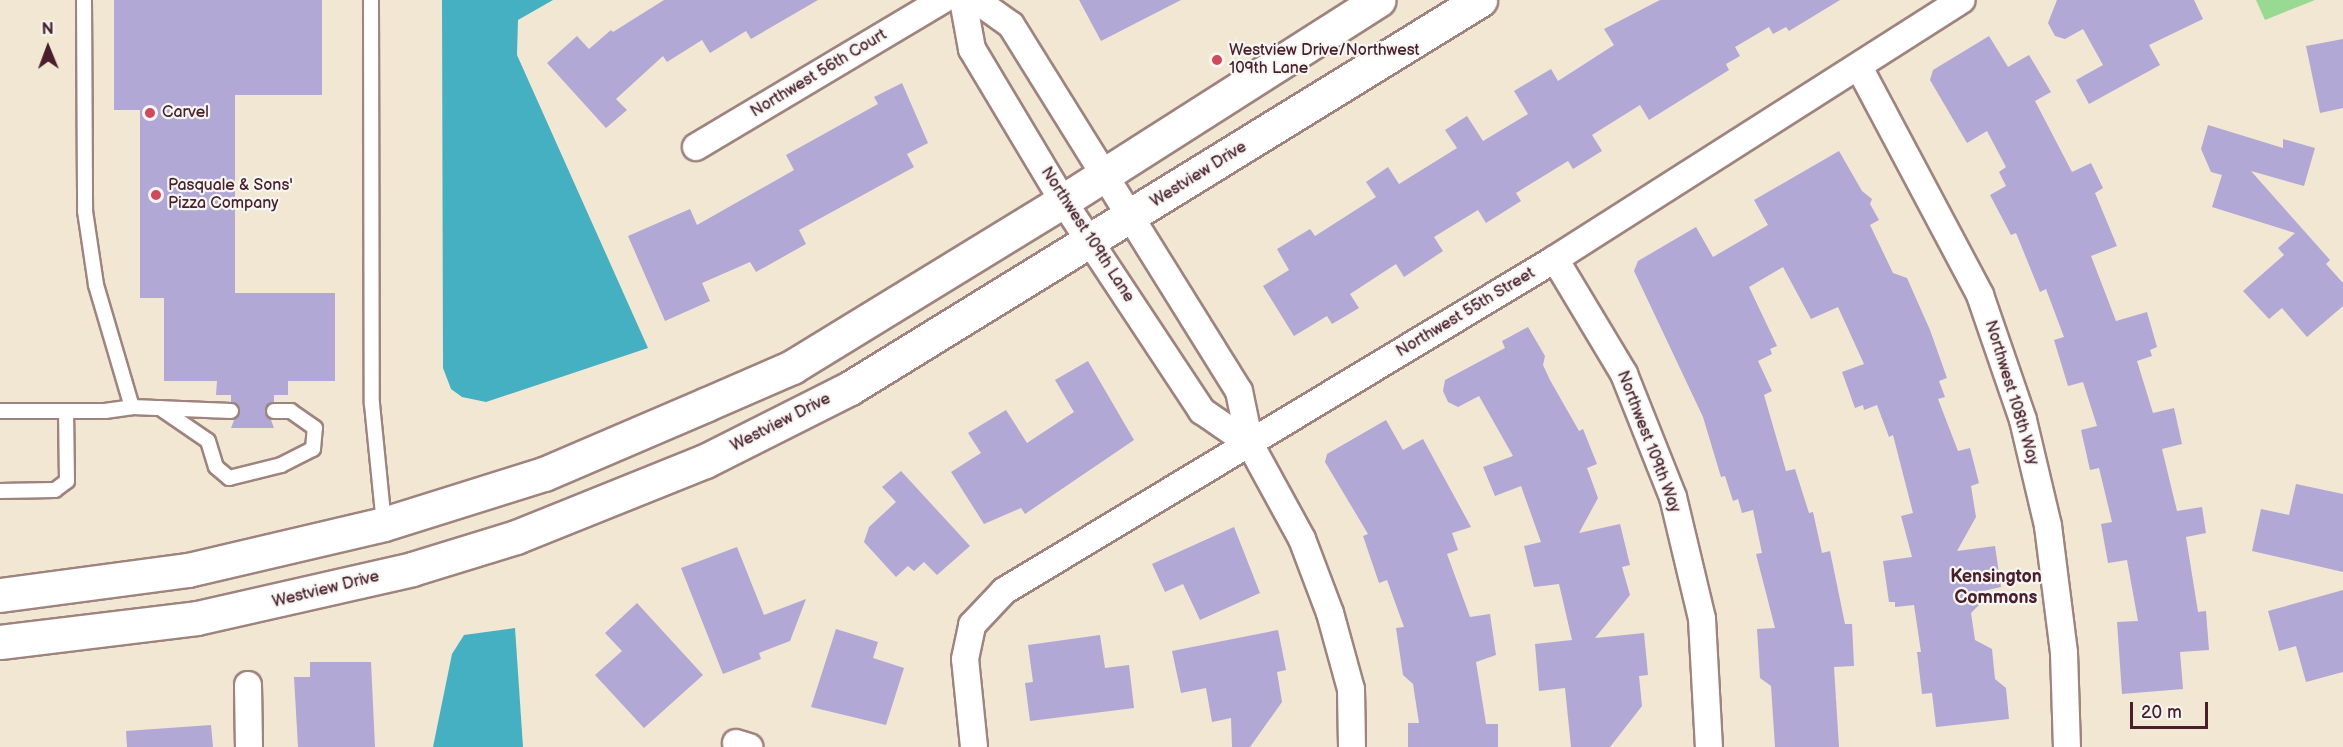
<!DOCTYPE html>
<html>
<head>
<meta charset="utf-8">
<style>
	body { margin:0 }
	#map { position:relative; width:2343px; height:747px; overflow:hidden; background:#f2e7d2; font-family:"Balsamiq Sans",sans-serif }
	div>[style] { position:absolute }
	.green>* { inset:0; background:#98da91 }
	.water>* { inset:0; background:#44b0c1 }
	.building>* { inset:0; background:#b1a8d5 }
	.roads { filter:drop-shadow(2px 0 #9e837e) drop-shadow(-2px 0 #9e837e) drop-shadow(0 2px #9e837e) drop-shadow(0 -2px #9e837e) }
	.service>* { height:14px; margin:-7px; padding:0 7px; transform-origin:7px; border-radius:7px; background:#fff }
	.minor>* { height:26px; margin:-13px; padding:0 13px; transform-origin:13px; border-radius:13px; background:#fff }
	.tertiary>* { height:33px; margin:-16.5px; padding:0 16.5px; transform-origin:16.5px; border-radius:16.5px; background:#fff }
	.dots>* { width:16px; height:16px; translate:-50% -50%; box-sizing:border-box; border:3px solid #f6f6f2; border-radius:50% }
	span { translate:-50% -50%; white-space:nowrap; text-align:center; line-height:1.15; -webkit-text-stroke:4.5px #f6f6f2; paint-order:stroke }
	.poi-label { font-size:16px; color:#4a1f2b }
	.left { translate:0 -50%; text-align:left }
	.street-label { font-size:16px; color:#4a1f2b }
	.neighbourhood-label { font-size:18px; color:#4a1f2b; font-weight:700 }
	.north { position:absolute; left:18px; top:18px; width:60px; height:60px; -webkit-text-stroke:4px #f6f6f2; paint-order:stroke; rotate:359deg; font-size:16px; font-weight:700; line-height:24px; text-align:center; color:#4a1f2b }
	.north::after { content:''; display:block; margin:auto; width:21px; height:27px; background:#4a1f2b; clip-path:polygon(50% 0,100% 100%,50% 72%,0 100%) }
	.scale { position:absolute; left:2130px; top:702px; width:78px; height:27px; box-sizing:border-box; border:3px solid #4a1f2b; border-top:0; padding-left:8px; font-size:18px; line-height:21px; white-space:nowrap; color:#4a1f2b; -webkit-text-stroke:4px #f6f6f2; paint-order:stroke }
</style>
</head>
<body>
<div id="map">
	<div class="green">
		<i style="clip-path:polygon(2256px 0,2315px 0,2265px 20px)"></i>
	</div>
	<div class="water">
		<i style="clip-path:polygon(442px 0,553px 0,518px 20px,517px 55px,648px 348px,486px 402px,462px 397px,451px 389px,443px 368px)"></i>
		<i style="clip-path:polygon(515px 628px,523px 747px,433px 747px,452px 654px,464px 635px)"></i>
	</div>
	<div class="building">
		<i style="clip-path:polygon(114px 0,322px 0,322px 95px,235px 95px,235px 293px,335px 293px,335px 381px,288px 381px,288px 395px,274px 395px,274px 402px,266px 407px,274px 428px,231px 428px,239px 407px,231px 402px,231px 395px,216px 395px,217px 381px,164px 381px,164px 298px,140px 298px,140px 110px,114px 110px)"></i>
		<i style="clip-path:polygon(664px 0,818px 0,751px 39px,746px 31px,710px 53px,702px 40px,667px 62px,663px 56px,616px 99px,627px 110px,606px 128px,547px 63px,577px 36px,589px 49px,611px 30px,613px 32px)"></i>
		<i style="clip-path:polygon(1079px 0,1181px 0,1101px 41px)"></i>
		<i style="clip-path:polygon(1660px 0,1840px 0,1789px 31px,1786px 27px,1773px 34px,1769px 27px,1735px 47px,1740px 56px,1726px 64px,1729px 70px,1649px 120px,1640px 105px,1592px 135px,1602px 151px,1573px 169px,1568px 161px,1516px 193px,1521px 201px,1486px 223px,1478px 210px,1434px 237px,1443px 251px,1404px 277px,1396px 264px,1350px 294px,1359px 308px,1332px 324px,1327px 316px,1294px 336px,1263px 286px,1289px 270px,1277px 249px,1310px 229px,1315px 236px,1376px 197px,1366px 182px,1388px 167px,1399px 184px,1457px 148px,1445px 130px,1467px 116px,1483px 141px,1528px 114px,1514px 91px,1551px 69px,1558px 81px,1614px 45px,1604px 29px)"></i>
		<i style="clip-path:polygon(2057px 0,2194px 0,2203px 19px,2149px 45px,2160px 65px,2089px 104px,2076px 80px,2103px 65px,2083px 29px,2065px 39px,2055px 36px,2048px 23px)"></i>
		<i style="clip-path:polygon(1989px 36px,2008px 67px,2029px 55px,2051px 92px,2035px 101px,2072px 172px,2091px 163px,2103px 188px,2095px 193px,2117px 246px,2091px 256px,2116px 321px,2147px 312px,2157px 347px,2150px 350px,2152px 356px,2137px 361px,2153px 413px,2174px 408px,2182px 444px,2162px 449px,2177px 511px,2202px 507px,2206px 533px,2186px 537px,2198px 612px,2206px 611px,2209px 650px,2180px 652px,2183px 689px,2122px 694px,2117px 622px,2138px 621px,2127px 560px,2108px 563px,2101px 524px,2112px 522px,2099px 468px,2090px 470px,2081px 430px,2097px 426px,2083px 382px,2068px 386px,2054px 340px,2064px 337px,2046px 289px,2040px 292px,2016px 233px,2011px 235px,1990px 195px,2006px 186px,1999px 172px,2006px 167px,1987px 131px,1967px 143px,1930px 80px,1933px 70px)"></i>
		<i style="clip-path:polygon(2343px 39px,2343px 108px,2320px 113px,2306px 46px)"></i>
		<i style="clip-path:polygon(902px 83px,928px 143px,907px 154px,914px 167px,799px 230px,806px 244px,756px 272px,750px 262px,702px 283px,710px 301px,665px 321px,628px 236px,690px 209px,697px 225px,794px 170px,786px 155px,878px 104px,874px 97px)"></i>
		<i style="clip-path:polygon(2208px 125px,2283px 148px,2283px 139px,2315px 148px,2304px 186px,2251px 171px,2330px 260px,2326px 264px,2343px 283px,2343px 306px,2307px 337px,2282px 308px,2269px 319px,2243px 291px,2284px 255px,2278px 248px,2295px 233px,2212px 207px,2222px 175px,2211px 172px,2201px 149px)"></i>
		<i style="clip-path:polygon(1839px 151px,1862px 191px,1872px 199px,1870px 204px,1879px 220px,1870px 225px,1893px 273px,1907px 278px,1930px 330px,1947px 378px,1939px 381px,1945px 397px,1938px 399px,1958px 451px,1970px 448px,1979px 483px,1971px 486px,1976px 517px,1957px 551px,1995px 546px,2001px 587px,1983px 591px,1985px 599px,1971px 613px,1975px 640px,1992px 649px,1995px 679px,2006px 688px,2009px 719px,1936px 727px,1932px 693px,1922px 694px,1917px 652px,1921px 652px,1914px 605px,1895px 607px,1895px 602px,1889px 602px,1883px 561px,1912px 557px,1901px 516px,1913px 513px,1893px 435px,1889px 437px,1877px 405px,1864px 410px,1863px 405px,1855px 408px,1842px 372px,1864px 364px,1838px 307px,1811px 319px,1783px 267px,1749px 287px,1777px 346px,1770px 349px,1772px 354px,1758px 361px,1772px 391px,1764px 395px,1786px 471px,1795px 469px,1809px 513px,1813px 512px,1822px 553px,1830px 551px,1845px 624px,1852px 624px,1854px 666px,1834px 667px,1839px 747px,1775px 747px,1771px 686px,1760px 678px,1757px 629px,1775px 628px,1756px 554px,1762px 553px,1753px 510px,1742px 513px,1738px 499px,1733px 501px,1725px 476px,1721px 477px,1703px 417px,1634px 271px,1638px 261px,1696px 227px,1713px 257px,1768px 225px,1754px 200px)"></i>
		<i style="clip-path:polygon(1528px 327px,1545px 356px,1543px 365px,1550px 380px,1579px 431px,1583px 429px,1597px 464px,1587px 468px,1598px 498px,1579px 533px,1620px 524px,1630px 565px,1622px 567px,1630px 595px,1595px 638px,1644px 633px,1648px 675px,1639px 676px,1642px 706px,1610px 747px,1571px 747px,1565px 688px,1539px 691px,1535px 644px,1572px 640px,1559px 584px,1534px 587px,1524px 546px,1541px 542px,1521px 486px,1495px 496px,1483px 467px,1513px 456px,1479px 396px,1458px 407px,1448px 402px,1443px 391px,1445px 380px,1505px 348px,1502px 341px)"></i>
		<i style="clip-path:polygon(1088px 361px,1134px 440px,1025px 514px,1021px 508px,984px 524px,951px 472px,981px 453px,968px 433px,1006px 410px,1027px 443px,1074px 412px,1055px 380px)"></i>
		<i style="clip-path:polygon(1386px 420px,1403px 450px,1423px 439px,1471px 527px,1452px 533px,1458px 550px,1447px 554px,1470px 617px,1490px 614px,1496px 655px,1476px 662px,1486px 724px,1498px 724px,1498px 747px,1408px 747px,1408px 723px,1419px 723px,1413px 684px,1403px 675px,1396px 628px,1404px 627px,1387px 580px,1379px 583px,1363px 536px,1368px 534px,1325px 462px,1327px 454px)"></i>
		<i style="clip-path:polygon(901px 471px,970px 546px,937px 575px,924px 562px,914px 571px,908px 566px,896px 577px,864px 542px,869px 527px,896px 502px,882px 487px)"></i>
		<i style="clip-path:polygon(2296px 484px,2343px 494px,2343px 572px,2252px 551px,2261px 509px,2289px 515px)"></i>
		<i style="clip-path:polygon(1234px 527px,1260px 593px,1200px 620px,1183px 584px,1165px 592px,1152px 564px)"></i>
		<i style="clip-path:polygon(737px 547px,764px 615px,806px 599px,790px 641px,759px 653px,761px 659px,723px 674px,681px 568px)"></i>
		<i style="clip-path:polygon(2343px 590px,2343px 672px,2306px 682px,2296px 646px,2279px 651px,2268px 611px)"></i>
		<i style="clip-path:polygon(637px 603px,703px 675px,644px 728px,595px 675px,622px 651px,605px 633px)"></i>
		<i style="clip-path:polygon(836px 629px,878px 642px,873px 658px,904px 668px,886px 725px,811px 707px)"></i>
		<i style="clip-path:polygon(1278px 630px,1286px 670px,1277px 672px,1282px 702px,1250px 747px,1232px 747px,1231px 718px,1212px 722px,1206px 688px,1181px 693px,1172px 651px)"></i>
		<i style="clip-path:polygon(1100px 635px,1105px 668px,1129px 665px,1134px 708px,1030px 721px,1025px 683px,1033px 682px,1028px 645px)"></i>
		<i style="clip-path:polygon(310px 662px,371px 662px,375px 747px,298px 747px,294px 677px,310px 677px)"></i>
		<i style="clip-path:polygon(211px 725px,213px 747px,127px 747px,126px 731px)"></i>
	</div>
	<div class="roads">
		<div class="service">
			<i style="left:84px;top:0;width:211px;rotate:89.7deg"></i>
			<i style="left:85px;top:211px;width:75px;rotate:81.5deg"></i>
			<i style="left:96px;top:285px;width:127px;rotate:73.6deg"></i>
			<i style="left:371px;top:0;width:404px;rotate:89.9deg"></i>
			<i style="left:372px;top:404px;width:121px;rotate:84.3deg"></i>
			<i style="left:160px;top:408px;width:58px;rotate:34.5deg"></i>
			<i style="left:208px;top:441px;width:27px;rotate:73deg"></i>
			<i style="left:216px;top:467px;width:17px;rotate:40deg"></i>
			<i style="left:229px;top:478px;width:54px;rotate:-14deg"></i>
			<i style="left:281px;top:465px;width:36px;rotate:-27deg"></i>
			<i style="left:313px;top:449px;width:21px;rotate:-85deg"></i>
			<i style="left:315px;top:428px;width:29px;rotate:-145deg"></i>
			<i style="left:291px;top:411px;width:17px;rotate:180deg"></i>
			<i style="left:0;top:411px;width:105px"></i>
			<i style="left:105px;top:411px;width:27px;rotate:-8deg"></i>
			<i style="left:132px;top:407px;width:99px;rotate:2.3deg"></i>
			<i style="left:0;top:491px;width:55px;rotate:-1deg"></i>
			<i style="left:55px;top:490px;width:15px;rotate:-37deg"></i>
			<i style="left:67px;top:481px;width:69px;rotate:-90.8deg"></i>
		</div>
		<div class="minor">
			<i style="left:963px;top:0;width:50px;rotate:79.6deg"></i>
			<i style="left:972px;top:49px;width:177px;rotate:59.1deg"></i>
			<i style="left:1063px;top:201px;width:252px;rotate:56.5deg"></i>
			<i style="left:1202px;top:411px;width:58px;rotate:34.5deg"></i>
			<i style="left:976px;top:0;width:43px;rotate:35.5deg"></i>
			<i style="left:1011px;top:25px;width:431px;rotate:58.1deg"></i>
			<i style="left:1239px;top:391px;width:54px;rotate:78.3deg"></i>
			<i style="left:1250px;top:444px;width:108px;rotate:61.3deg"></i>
			<i style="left:1302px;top:539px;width:79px;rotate:69.3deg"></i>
			<i style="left:1330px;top:613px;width:79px;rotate:74.6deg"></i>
			<i style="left:1351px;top:689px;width:58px;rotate:89deg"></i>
			<i style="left:1859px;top:67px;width:258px;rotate:62deg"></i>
			<i style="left:1980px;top:295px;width:132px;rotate:71deg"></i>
			<i style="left:2023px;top:420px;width:109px;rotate:76.7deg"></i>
			<i style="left:2048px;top:526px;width:128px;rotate:82.8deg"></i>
			<i style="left:2064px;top:653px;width:94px;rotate:88.2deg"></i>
			<i style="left:696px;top:147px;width:287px;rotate:-30.8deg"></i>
			<i style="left:1555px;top:259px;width:134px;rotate:59deg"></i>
			<i style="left:1624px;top:374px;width:132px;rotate:68.3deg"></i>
			<i style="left:1673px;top:497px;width:125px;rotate:76.6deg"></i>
			<i style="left:1702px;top:619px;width:128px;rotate:86.9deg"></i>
			<i style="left:248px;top:685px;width:62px;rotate:89.1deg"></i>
			<i style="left:736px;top:743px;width:14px;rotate:17deg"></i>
			<i style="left:974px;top:747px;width:88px;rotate:-95.8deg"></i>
			<i style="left:965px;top:659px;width:35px;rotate:-78deg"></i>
			<i style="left:972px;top:625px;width:47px;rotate:-46.7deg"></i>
			<i style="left:1004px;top:591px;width:643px;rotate:-31.07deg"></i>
			<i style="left:1555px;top:259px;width:482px;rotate:-32.5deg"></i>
		</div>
		<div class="tertiary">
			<i style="left:0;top:595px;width:190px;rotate:-7.6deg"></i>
			<i style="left:188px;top:570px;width:201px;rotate:-13.2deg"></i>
			<i style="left:384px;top:524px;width:168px;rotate:-17.4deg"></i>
			<i style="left:544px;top:474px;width:177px;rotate:-23.2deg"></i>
			<i style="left:707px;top:404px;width:93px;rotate:-23.5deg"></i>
			<i style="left:792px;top:367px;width:318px;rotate:-31.5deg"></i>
			<i style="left:1063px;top:201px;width:374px;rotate:-32.5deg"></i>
			<i style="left:0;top:642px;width:198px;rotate:-6.9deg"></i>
			<i style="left:197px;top:618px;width:221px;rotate:-12.8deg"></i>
			<i style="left:412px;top:569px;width:109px;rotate:-17.1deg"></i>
			<i style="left:516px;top:537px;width:204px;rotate:-21.9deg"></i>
			<i style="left:705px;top:461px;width:162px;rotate:-26.7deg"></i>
			<i style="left:850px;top:388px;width:740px;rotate:-31.63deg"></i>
		</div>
	</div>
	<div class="dots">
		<i style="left:1217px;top:60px;background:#d1495b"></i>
		<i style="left:150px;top:113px;background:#d1495b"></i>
		<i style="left:156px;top:195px;background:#d1495b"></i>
	</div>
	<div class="poi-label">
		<span class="left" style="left:1229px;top:60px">Westview Drive/Northwest<br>109th Lane</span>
		<span class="left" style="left:162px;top:113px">Carvel</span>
		<span class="left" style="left:168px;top:195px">Pasquale &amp; Sons'<br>Pizza Company</span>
	</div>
	<div class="street-label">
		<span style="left:819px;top:74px;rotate:-31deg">Northwest 56th Court</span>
		<span style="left:1199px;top:175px;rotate:-32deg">Westview Drive</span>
		<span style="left:1087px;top:235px;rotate:57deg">Northwest 109th Lane</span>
		<span style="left:1466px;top:313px;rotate:-31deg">Northwest 55th Street</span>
		<span style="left:2011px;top:393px;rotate:73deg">Northwest 108th Way</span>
		<span style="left:781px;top:423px;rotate:-27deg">Westview Drive</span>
		<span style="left:1648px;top:442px;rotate:69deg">Northwest 109th Way</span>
		<span style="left:326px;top:590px;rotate:-14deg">Westview Drive</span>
	</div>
	<div class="neighbourhood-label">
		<span style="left:1996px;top:588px">Kensington<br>Commons</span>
	</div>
	<div class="north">N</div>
	<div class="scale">20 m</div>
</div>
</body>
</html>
